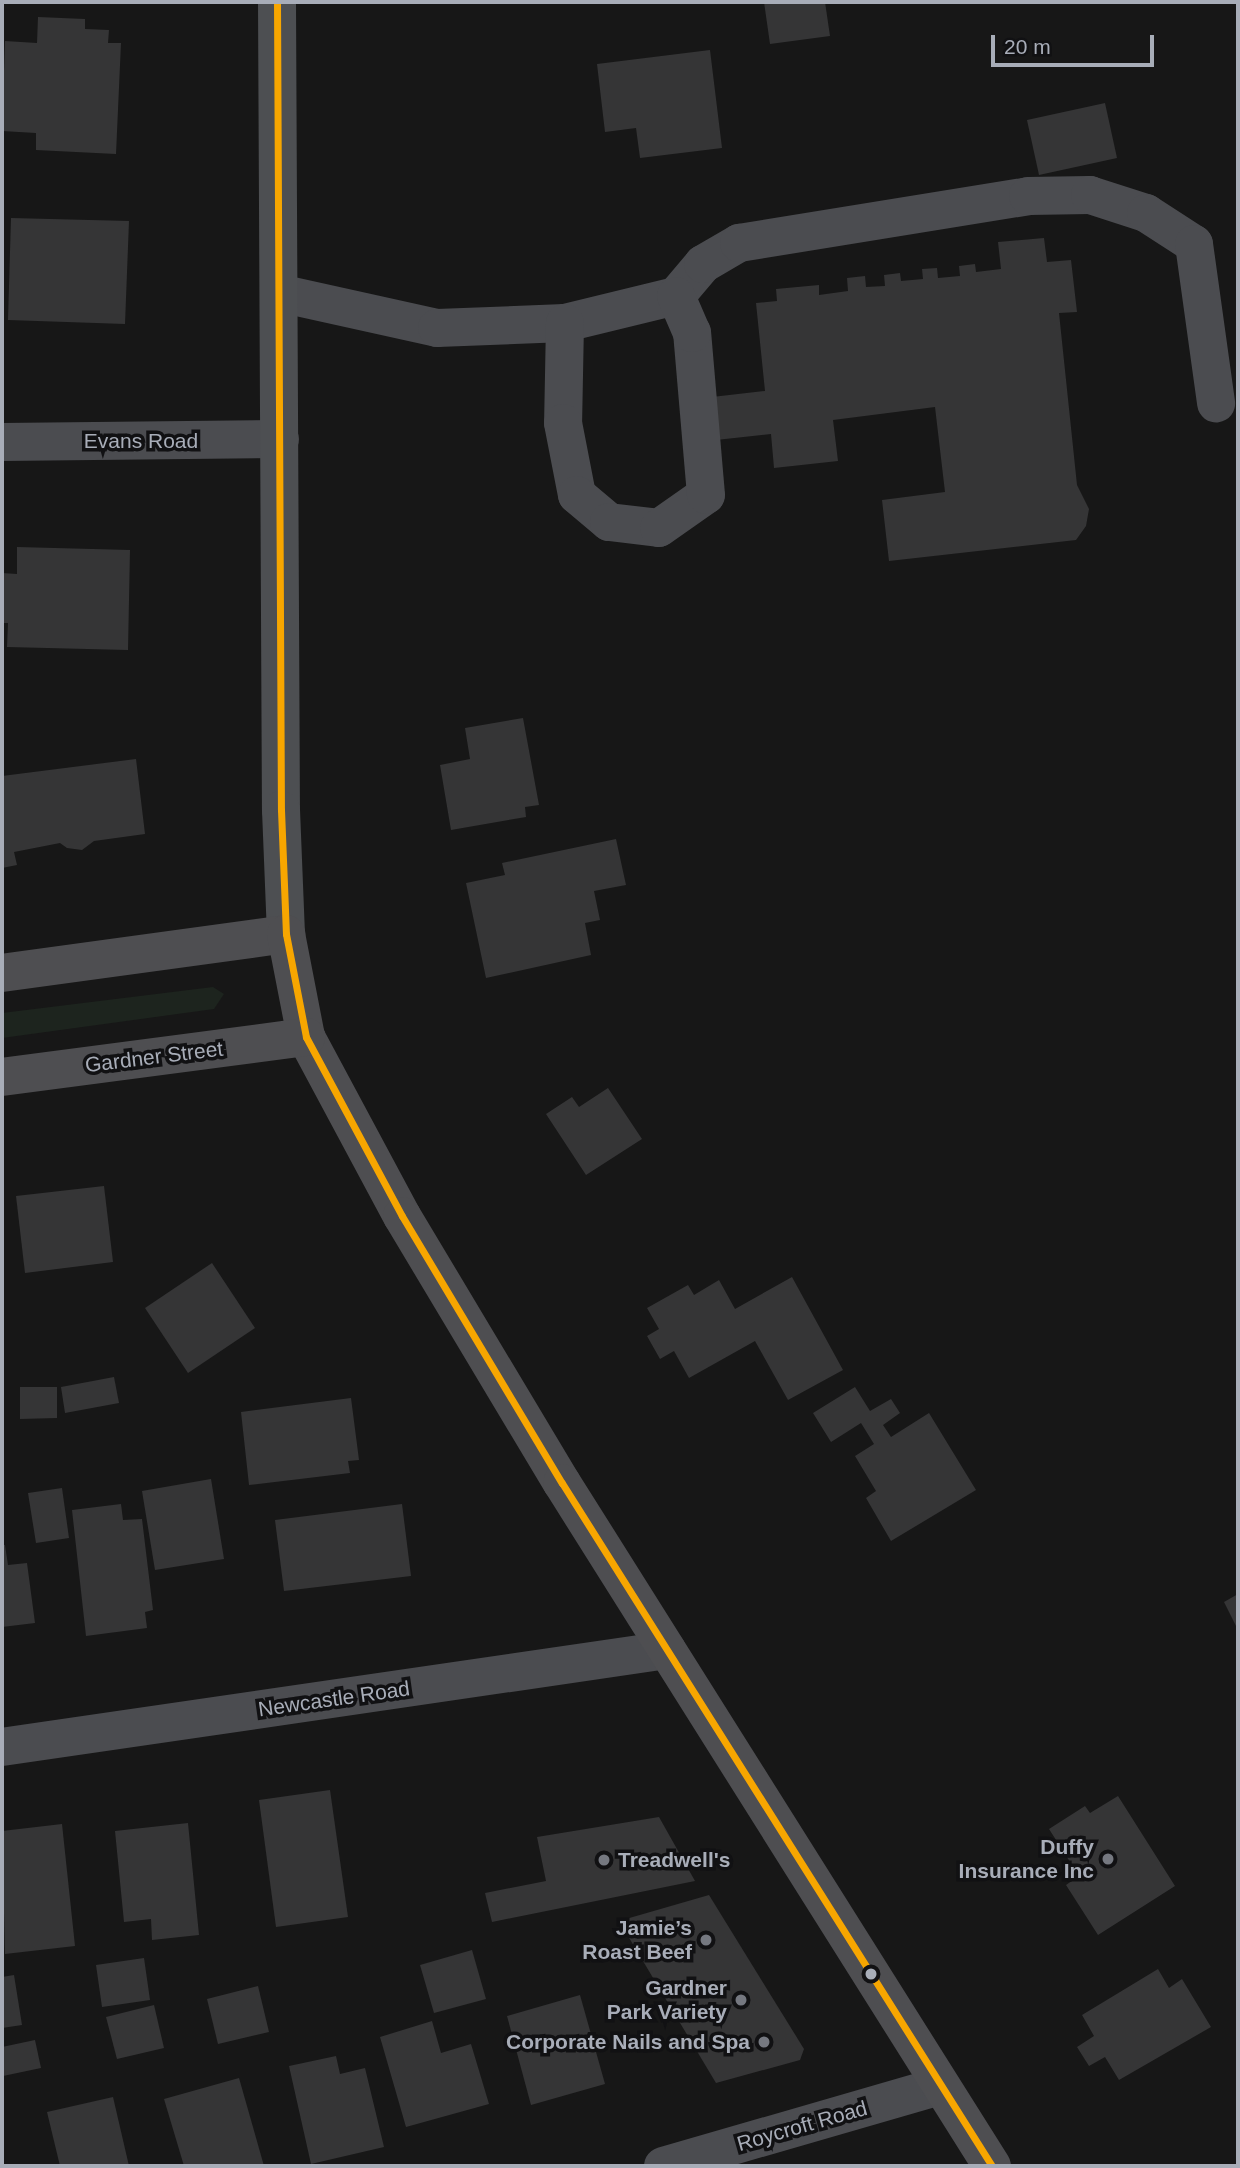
<!DOCTYPE html>
<html>
<head>
<meta charset="utf-8">
<style>
	body { margin:0 }
	#map { position:relative; width:1240px; height:2168px; overflow:hidden; background:#171717; font-family:Arial,sans-serif }
	div>[style] { position:absolute }
	.green>* { inset:0; background:#1d241e }
	.building>* { inset:0; background:#353536 }
	.minor>* { height:38px; margin:-19px; padding:0 19px; transform-origin:19px; border-radius:19px; background:#4b4c50 }
	.major>* { height:38px; margin:-19px; padding:0 19px; transform-origin:19px; border-radius:19px; background:#4d4f52 }
	.highway>* { height:38px; margin:-19px; padding:0 19px; transform-origin:19px; border-radius:19px; background:#4e4e51 }
	.bus-1>* { height:7px; margin:-3.5px; padding:0 3.5px; transform-origin:3.5px; border-radius:3.5px; background:#f7a600 }
	.dots>* { width:19px; height:19px; translate:-50% -50%; box-sizing:border-box; border:4px solid #111113; border-radius:50% }
	span { translate:-50% -50%; white-space:nowrap; text-align:center; line-height:1.15; -webkit-text-stroke:7px #111113; paint-order:stroke }
	.street-label { font-size:21px; color:#a8adb8 }
	.poi-label { font-size:21px; color:#a8adb8; font-weight:700 }
	.right { translate:-100% -50%; text-align:right }
	.left { translate:0 -50%; text-align:left }
	.frame { position:absolute; inset:0; border:4px solid #a8adb8; pointer-events:none }
	.scale { position:absolute; left:991px; top:35px; width:163px; height:32px; box-sizing:border-box; border:4px solid #a8adb8; border-top:0; padding-left:9px; font-size:21px; line-height:24px; white-space:nowrap; color:#a8adb8; -webkit-text-stroke:5px #111113; paint-order:stroke }
</style>
</head>
<body>
<div id="map">
	<div class="green">
		<i style="clip-path:polygon(213px 987px,224px 994px,214px 1009px,2px 1038px,2px 1013px)"></i>
	</div>
	<div class="building">
		<i style="clip-path:polygon(764px 2px,825px 2px,830px 36px,770px 44px)"></i>
		<i style="clip-path:polygon(38px 17px,85px 19px,85px 29px,109px 30px,108px 43px,121px 43px,116px 154px,36px 150px,36px 133px,2px 131px,5px 41px,37px 43px)"></i>
		<i style="clip-path:polygon(710px 50px,722px 148px,640px 158px,636px 128px,605px 132px,597px 64px)"></i>
		<i style="clip-path:polygon(1105px 103px,1117px 158px,1039px 175px,1027px 120px)"></i>
		<i style="clip-path:polygon(11px 218px,129px 221px,125px 324px,8px 320px)"></i>
		<i style="clip-path:polygon(1044px 238px,1047px 262px,1071px 260px,1077px 312px,1059px 313px,1077px 485px,1089px 509px,1086px 526px,1076px 540px,889px 561px,882px 500px,945px 492px,935px 407px,833px 420px,838px 461px,774px 468px,771px 434px,716px 440px,712px 397px,765px 391px,756px 303px,777px 301px,776px 289px,819px 285px,819px 295px,848px 291px,847px 278px,865px 276px,866px 287px,885px 286px,884px 275px,900px 273px,901px 281px,923px 279px,922px 269px,937px 268px,938px 278px,960px 276px,959px 266px,975px 264px,976px 272px,1001px 269px,998px 242px)"></i>
		<i style="clip-path:polygon(17px 547px,130px 550px,128px 650px,7px 647px,8px 623px,2px 623px,2px 573px,17px 574px)"></i>
		<i style="clip-path:polygon(523px 718px,539px 805px,525px 807px,526px 817px,451px 830px,440px 765px,470px 759px,465px 728px)"></i>
		<i style="clip-path:polygon(136px 759px,145px 834px,94px 841px,82px 850px,67px 848px,60px 843px,14px 852px,17px 865px,2px 868px,2px 776px)"></i>
		<i style="clip-path:polygon(616px 839px,626px 885px,594px 891px,600px 920px,585px 923px,591px 955px,486px 978px,466px 883px,505px 875px,502px 863px)"></i>
		<i style="clip-path:polygon(608px 1088px,642px 1139px,586px 1175px,546px 1114px,572px 1097px,579px 1107px)"></i>
		<i style="clip-path:polygon(104px 1186px,113px 1262px,25px 1273px,16px 1196px)"></i>
		<i style="clip-path:polygon(212px 1263px,255px 1328px,188px 1373px,145px 1308px)"></i>
		<i style="clip-path:polygon(792px 1277px,843px 1370px,788px 1400px,755px 1341px,689px 1378px,674px 1351px,660px 1359px,647px 1336px,659px 1329px,647px 1308px,688px 1285px,694px 1295px,719px 1280px,735px 1309px)"></i>
		<i style="clip-path:polygon(114px 1377px,119px 1403px,65px 1413px,61px 1387px)"></i>
		<i style="clip-path:polygon(20px 1387px,57px 1387px,57px 1418px,20px 1419px)"></i>
		<i style="clip-path:polygon(855px 1387px,870px 1411px,891px 1399px,900px 1413px,883px 1425px,891px 1437px,929px 1413px,976px 1490px,891px 1541px,866px 1498px,876px 1491px,855px 1456px,874px 1444px,861px 1423px,831px 1442px,813px 1413px)"></i>
		<i style="clip-path:polygon(351px 1398px,359px 1460px,348px 1461px,350px 1473px,249px 1485px,241px 1412px)"></i>
		<i style="clip-path:polygon(211px 1479px,224px 1559px,155px 1570px,142px 1491px)"></i>
		<i style="clip-path:polygon(62px 1488px,69px 1538px,36px 1543px,28px 1493px)"></i>
		<i style="clip-path:polygon(121px 1504px,123px 1520px,142px 1519px,153px 1610px,145px 1612px,147px 1628px,86px 1636px,72px 1510px)"></i>
		<i style="clip-path:polygon(402px 1504px,411px 1576px,284px 1591px,275px 1520px)"></i>
		<i style="clip-path:polygon(2px 1545px,5px 1545px,8px 1565px,27px 1563px,35px 1623px,2px 1627px)"></i>
		<i style="clip-path:polygon(1238px 1594px,1238px 1630px,1224px 1602px)"></i>
		<i style="clip-path:polygon(330px 1790px,348px 1917px,276px 1927px,259px 1800px)"></i>
		<i style="clip-path:polygon(1118px 1796px,1175px 1886px,1098px 1935px,1066px 1885px,1079px 1876px,1049px 1829px,1085px 1806px,1090px 1813px)"></i>
		<i style="clip-path:polygon(659px 1817px,695px 1881px,492px 1922px,485px 1893px,546px 1881px,537px 1837px)"></i>
		<i style="clip-path:polygon(188px 1823px,199px 1935px,152px 1940px,151px 1919px,124px 1922px,115px 1831px)"></i>
		<i style="clip-path:polygon(62px 1824px,75px 1946px,5px 1954px,2px 1831px)"></i>
		<i style="clip-path:polygon(709px 1895px,804px 2049px,800px 2060px,716px 2083px,619px 1921px)"></i>
		<i style="clip-path:polygon(472px 1950px,486px 1999px,434px 2013px,420px 1965px)"></i>
		<i style="clip-path:polygon(144px 1958px,150px 2000px,102px 2007px,96px 1965px)"></i>
		<i style="clip-path:polygon(1158px 1969px,1169px 1988px,1182px 1979px,1211px 2027px,1119px 2080px,1105px 2057px,1089px 2066px,1077px 2047px,1094px 2036px,1082px 2015px)"></i>
		<i style="clip-path:polygon(14px 1975px,22px 2025px,2px 2028px,2px 1977px)"></i>
		<i style="clip-path:polygon(258px 1986px,269px 2032px,218px 2044px,207px 1999px)"></i>
		<i style="clip-path:polygon(580px 1995px,605px 2084px,531px 2105px,507px 2016px)"></i>
		<i style="clip-path:polygon(154px 2005px,164px 2048px,117px 2059px,106px 2017px)"></i>
		<i style="clip-path:polygon(432px 2021px,441px 2053px,471px 2044px,489px 2104px,406px 2127px,380px 2037px)"></i>
		<i style="clip-path:polygon(35px 2040px,41px 2068px,3px 2076px,2px 2047px)"></i>
		<i style="clip-path:polygon(336px 2056px,340px 2074px,365px 2068px,384px 2147px,311px 2164px,289px 2066px)"></i>
		<i style="clip-path:polygon(239px 2078px,264px 2166px,184px 2166px,164px 2099px)"></i>
		<i style="clip-path:polygon(113px 2097px,129px 2166px,60px 2166px,47px 2112px)"></i>
	</div>
	<div class="minor">
		<i style="left:279px;top:293px;width:162px;rotate:12.5deg"></i>
		<i style="left:437px;top:328px;width:128px;rotate:-2.2deg"></i>
		<i style="left:565px;top:323px;width:114px;rotate:-13.7deg"></i>
		<i style="left:676px;top:296px;width:42px;rotate:-49.8deg"></i>
		<i style="left:703px;top:264px;width:42px;rotate:-30.3deg"></i>
		<i style="left:739px;top:243px;width:293px;rotate:-9.2deg"></i>
		<i style="left:1028px;top:196px;width:62px;rotate:-0.9deg"></i>
		<i style="left:1090px;top:195px;width:59px;rotate:17.8deg"></i>
		<i style="left:1146px;top:213px;width:57px;rotate:32.9deg"></i>
		<i style="left:1194px;top:244px;width:161px;rotate:82.1deg"></i>
		<i style="left:565px;top:323px;width:100px;rotate:91.1deg"></i>
		<i style="left:563px;top:423px;width:73px;rotate:79deg"></i>
		<i style="left:577px;top:495px;width:42px;rotate:40.2deg"></i>
		<i style="left:609px;top:522px;width:50px;rotate:6.8deg"></i>
		<i style="left:659px;top:528px;width:57px;rotate:-35.1deg"></i>
		<i style="left:706px;top:495px;width:163px;rotate:-94.9deg"></i>
		<i style="left:692px;top:333px;width:40px;rotate:-113.4deg"></i>
		<i style="left:2px;top:442px;width:278px;rotate:-0.6deg"></i>
		<i style="left:2px;top:1747px;width:672px;rotate:-8.3deg"></i>
		<i style="left:663px;top:2166px;width:289px;rotate:-16.1deg"></i>
	</div>
	<div class="major">
		<i style="left:277px;top:2px;width:808px;rotate:89.72deg"></i>
		<i style="left:281px;top:810px;width:124px;rotate:87.7deg"></i>
	</div>
	<div class="highway">
		<i style="left:2px;top:973px;width:287px;rotate:-7.8deg"></i>
		<i style="left:286px;top:934px;width:105px;rotate:79deg"></i>
		<i style="left:306px;top:1037px;width:203px;rotate:61.8deg"></i>
		<i style="left:402px;top:1216px;width:311px;rotate:59.1deg"></i>
		<i style="left:562px;top:1483px;width:807px;rotate:57.81deg"></i>
		<i style="left:2px;top:1077px;width:307px;rotate:-7.5deg"></i>
	</div>
	<div class="bus-1">
		<i style="left:277px;top:2px;width:808px;rotate:89.72deg"></i>
		<i style="left:281px;top:810px;width:124px;rotate:87.7deg"></i>
		<i style="left:286px;top:934px;width:105px;rotate:79deg"></i>
		<i style="left:306px;top:1037px;width:203px;rotate:61.8deg"></i>
		<i style="left:402px;top:1216px;width:311px;rotate:59.1deg"></i>
		<i style="left:562px;top:1483px;width:807px;rotate:57.81deg"></i>
	</div>
	<div class="dots">
		<i style="left:1108px;top:1859px;background:#757880"></i>
		<i style="left:604px;top:1860px;background:#757880"></i>
		<i style="left:706px;top:1940px;background:#757880"></i>
		<i style="left:871px;top:1974px;background:#a8adb8"></i>
		<i style="left:741px;top:2000px;background:#757880"></i>
		<i style="left:764px;top:2042px;background:#757880"></i>
	</div>
	<div class="street-label">
		<span style="left:141px;top:441px">Evans Road</span>
		<span style="left:154px;top:1057px;rotate:-7deg">Gardner Street</span>
		<span style="left:334px;top:1699px;rotate:-8deg">Newcastle Road</span>
		<span style="left:802px;top:2126px;rotate:-16deg">Roycroft Road</span>
	</div>
	<div class="poi-label">
		<span class="right" style="left:1094px;top:1859px">Duffy<br>Insurance Inc</span>
		<span class="left" style="left:618px;top:1860px">Treadwell's</span>
		<span class="right" style="left:692px;top:1940px">Jamie’s<br>Roast Beef</span>
		<span class="right" style="left:727px;top:2000px">Gardner<br>Park Variety</span>
		<span class="right" style="left:750px;top:2042px">Corporate Nails and Spa</span>
	</div>
	<div class="frame"></div>
	<div class="scale">20 m</div>
</div>
</body>
</html>
